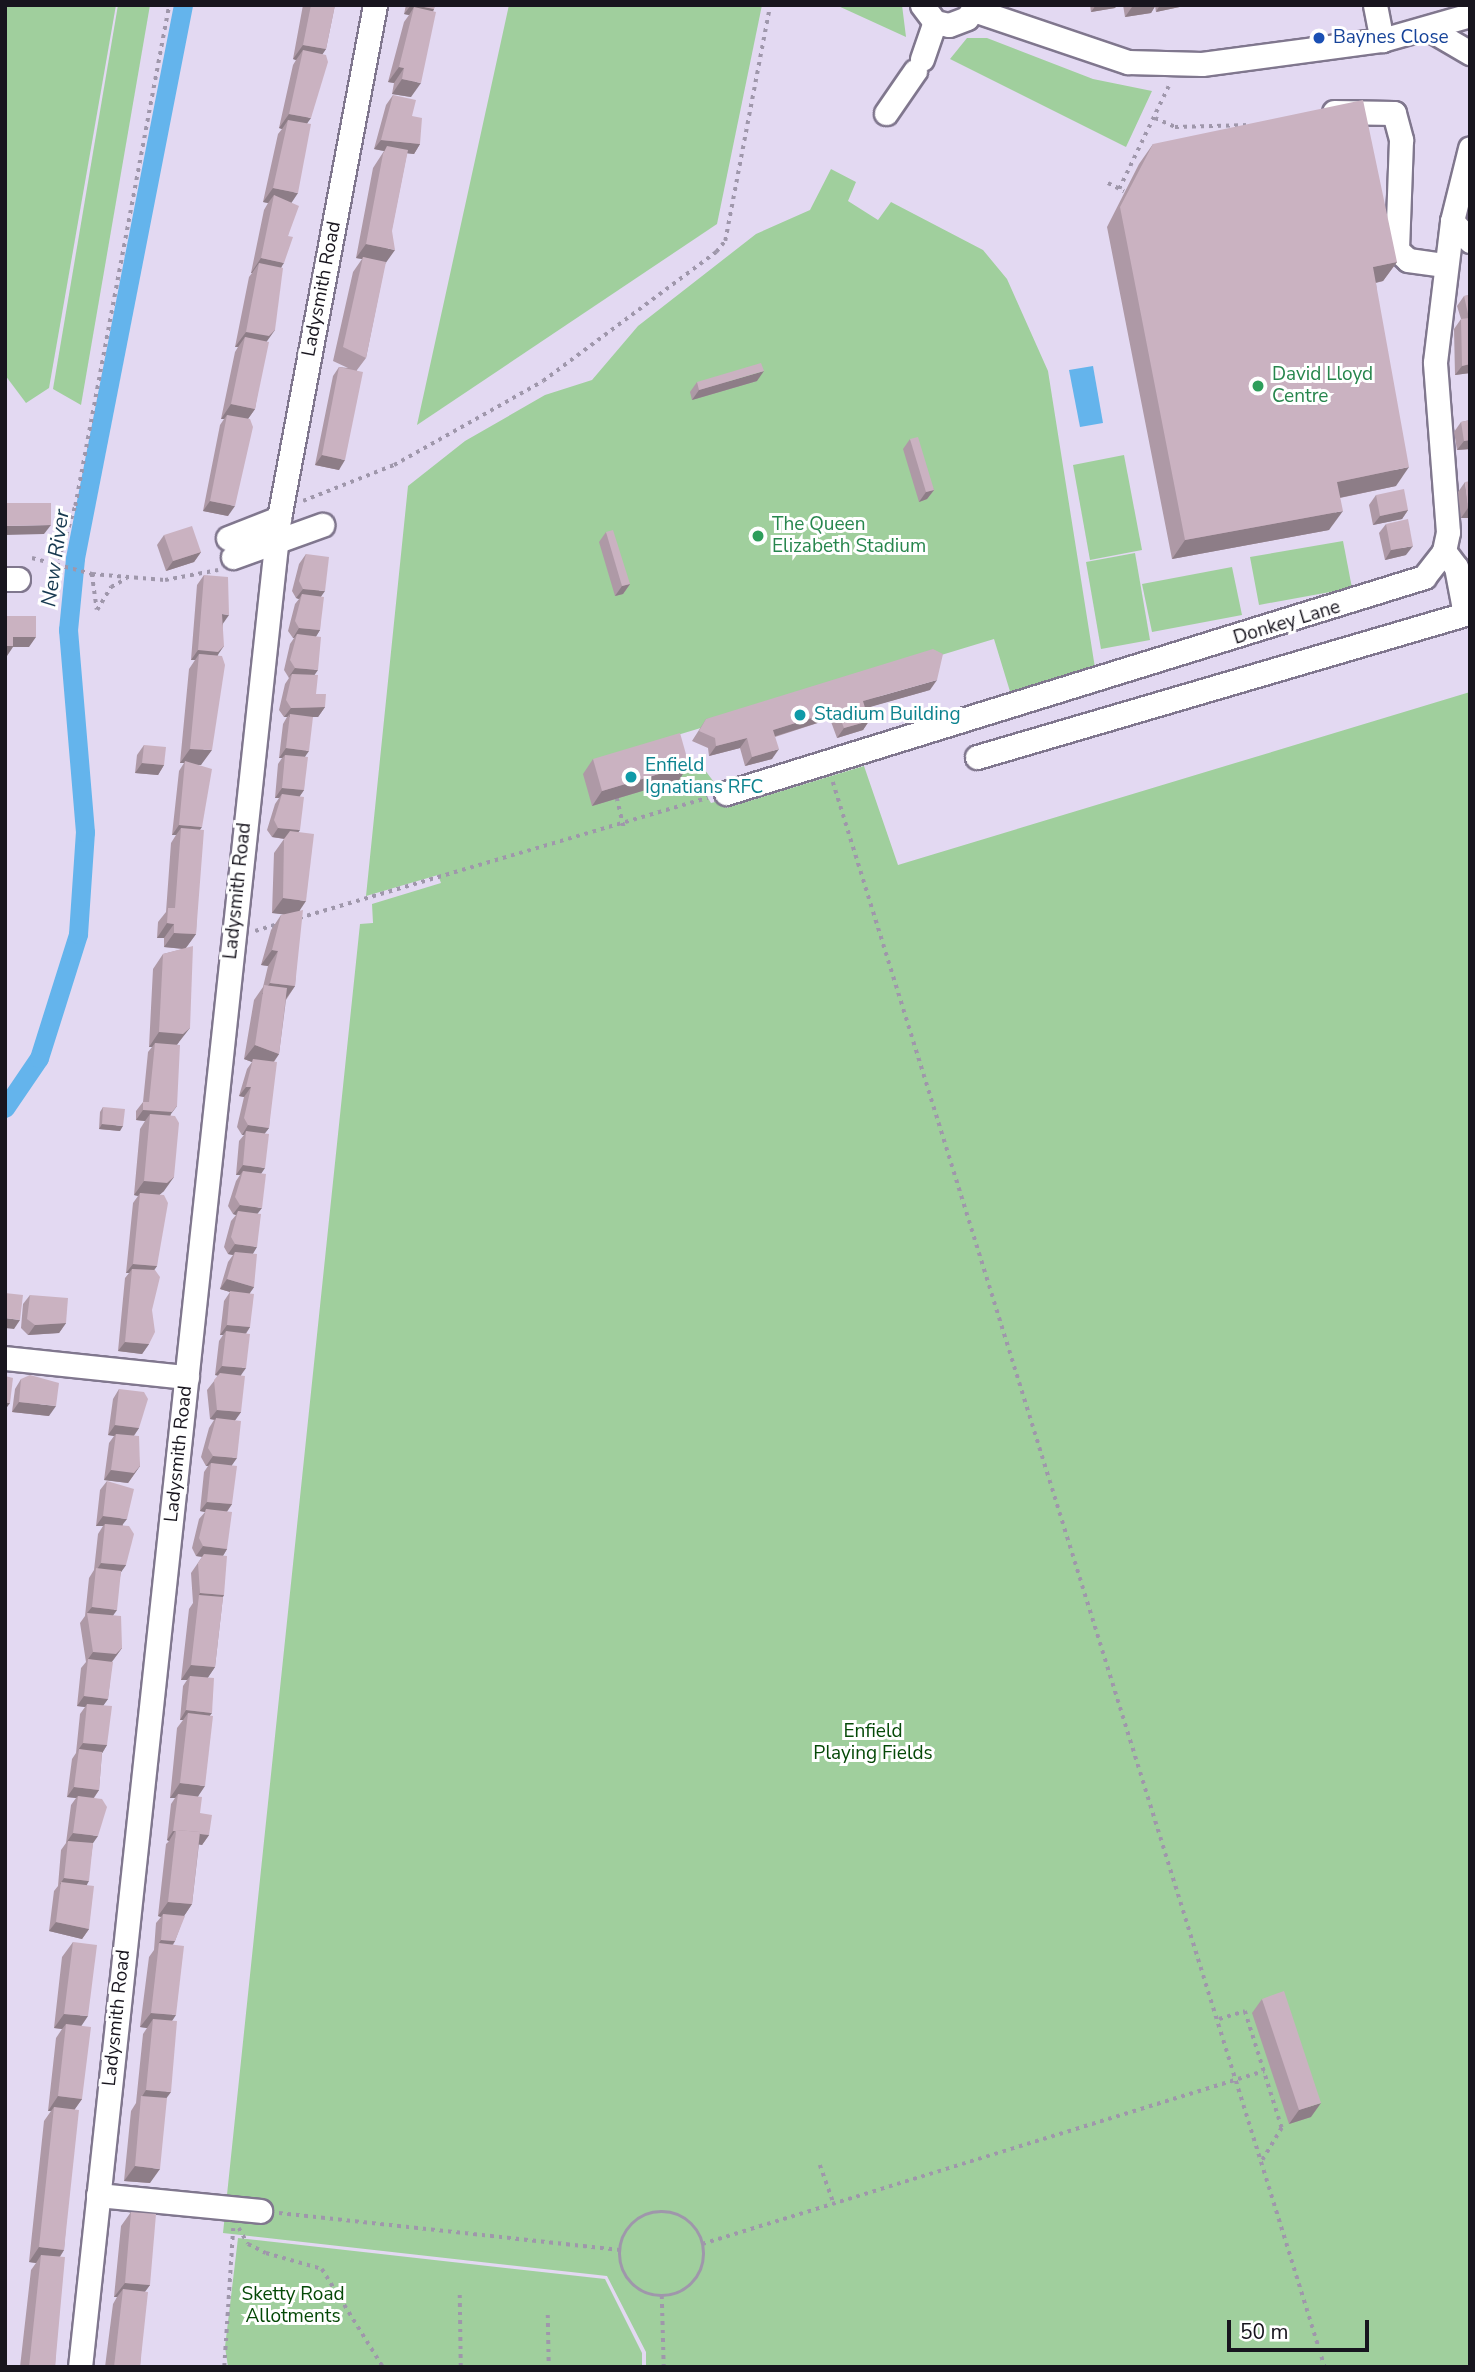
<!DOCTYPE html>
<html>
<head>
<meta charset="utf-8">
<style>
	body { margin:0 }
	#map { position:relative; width:1475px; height:2372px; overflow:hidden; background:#e3d9f2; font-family:"Nunito Sans",sans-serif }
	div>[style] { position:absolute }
	.green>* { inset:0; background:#a0cf9d }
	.water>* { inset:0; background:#64b4ec }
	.canal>* { height:19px; margin:-9.5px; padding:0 9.5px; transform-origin:9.5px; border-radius:9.5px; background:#64b4ec }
	.path>* { height:3.5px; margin-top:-1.75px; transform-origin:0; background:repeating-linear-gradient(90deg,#9f97ab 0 3.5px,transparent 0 8.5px) }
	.path>.ring { margin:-1.75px; padding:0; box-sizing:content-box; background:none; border:3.5px solid #9f97ab; border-radius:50% }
	.roads { filter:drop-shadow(2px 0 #80778e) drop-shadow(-2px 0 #80778e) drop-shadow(0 2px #80778e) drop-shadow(0 -2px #80778e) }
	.minor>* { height:23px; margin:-11.5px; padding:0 11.5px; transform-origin:11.5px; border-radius:11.5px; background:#fff }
	.wall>* { inset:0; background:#ae99a6 }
	.shaded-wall>* { inset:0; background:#8d7d87 }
	.building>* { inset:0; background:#cab2c1 }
	.dots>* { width:19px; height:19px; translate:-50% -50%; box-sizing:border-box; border:4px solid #fff; border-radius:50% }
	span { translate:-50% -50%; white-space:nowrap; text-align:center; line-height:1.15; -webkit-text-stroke:6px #fff; paint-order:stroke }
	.transit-label { font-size:19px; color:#164399 }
	.left { translate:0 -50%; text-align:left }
	.street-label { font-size:19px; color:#18151e }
	.leisure-label { font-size:19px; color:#27864d }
	.culture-label { font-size:19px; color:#0d838f }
	.park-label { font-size:19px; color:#054907 }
	.water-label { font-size:21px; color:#173950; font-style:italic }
	.frame { position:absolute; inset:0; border:7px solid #18151e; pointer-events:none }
	.scale { position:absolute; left:1227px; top:2320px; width:142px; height:32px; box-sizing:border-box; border:4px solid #18151e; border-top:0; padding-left:9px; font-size:21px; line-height:24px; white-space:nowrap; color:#18151e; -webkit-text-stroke:5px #fff; paint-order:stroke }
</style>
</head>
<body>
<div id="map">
	<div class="green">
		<i style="clip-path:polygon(5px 5px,116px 5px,49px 388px,26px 403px,5px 375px)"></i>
		<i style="clip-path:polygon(118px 5px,150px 5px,81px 405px,53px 389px)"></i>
		<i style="clip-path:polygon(509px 5px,762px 5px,717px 224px,417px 425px)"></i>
		<i style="clip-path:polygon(836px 5px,902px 5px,906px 37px)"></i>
		<i style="clip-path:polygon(967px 38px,987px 38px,1093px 79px,1152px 91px,1126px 147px,950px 59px)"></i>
		<i style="clip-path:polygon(831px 169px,856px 182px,848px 201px,878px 220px,891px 202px,983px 250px,1007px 279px,1048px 371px,1095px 668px,1012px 698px,994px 639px,615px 754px,698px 761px,720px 790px,706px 795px,711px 803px,723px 800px,726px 808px,864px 766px,898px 865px,1470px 692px,1470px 2367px,646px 2367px,646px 2352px,607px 2276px,223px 2233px,360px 924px,373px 923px,372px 904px,441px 883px,438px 875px,366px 896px,408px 486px,465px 441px,545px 395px,592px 380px,638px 326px,756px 234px,810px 210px)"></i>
		<i style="clip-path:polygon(1124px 455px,1142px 550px,1090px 560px,1073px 465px)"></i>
		<i style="clip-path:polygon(1343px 541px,1352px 588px,1259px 605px,1250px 557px)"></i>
		<i style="clip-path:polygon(1135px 553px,1150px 640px,1101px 649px,1086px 562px)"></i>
		<i style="clip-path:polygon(1232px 567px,1242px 615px,1152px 632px,1142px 584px)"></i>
		<i style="clip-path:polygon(238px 2238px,605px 2279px,642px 2353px,642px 2367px,228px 2367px,225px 2347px)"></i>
	</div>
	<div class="water">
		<i style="clip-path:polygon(1093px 366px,1103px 423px,1080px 427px,1069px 370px)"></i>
	</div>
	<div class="canal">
		<i style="left:5px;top:1108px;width:60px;rotate:-55.8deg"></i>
		<i style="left:39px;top:1058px;width:130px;rotate:-72.5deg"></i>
		<i style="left:78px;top:934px;width:102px;rotate:-86.1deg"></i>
		<i style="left:85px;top:832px;width:203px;rotate:-94.8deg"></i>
		<i style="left:68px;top:630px;width:72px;rotate:-84.4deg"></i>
		<i style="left:75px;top:558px;width:563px;rotate:-78.95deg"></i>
	</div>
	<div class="path">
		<i style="left:1155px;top:118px;width:22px;rotate:24deg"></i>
		<i style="left:1175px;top:127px;width:75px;rotate:-1.5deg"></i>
		<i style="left:1108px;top:183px;width:18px;rotate:27deg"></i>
		<i style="left:1119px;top:189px;width:118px;rotate:-64.3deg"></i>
		<i style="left:303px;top:501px;width:98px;rotate:-21.6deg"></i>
		<i style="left:394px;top:465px;width:171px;rotate:-29.4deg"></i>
		<i style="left:543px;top:381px;width:216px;rotate:-36.7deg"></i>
		<i style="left:716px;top:252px;width:14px;rotate:-51deg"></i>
		<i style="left:725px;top:241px;width:240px;rotate:-79.2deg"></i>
		<i style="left:32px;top:558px;width:62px;rotate:14.9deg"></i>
		<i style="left:92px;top:574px;width:73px;rotate:4.7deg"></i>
		<i style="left:165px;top:580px;width:54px;rotate:-10.7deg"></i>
		<i style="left:56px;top:568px;width:65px;rotate:-73deg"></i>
		<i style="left:75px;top:506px;width:510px;rotate:-79.37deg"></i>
		<i style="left:92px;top:574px;width:36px;rotate:82deg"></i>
		<i style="left:97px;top:610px;width:27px;rotate:-59deg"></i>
		<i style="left:111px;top:587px;width:18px;rotate:-29deg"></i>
		<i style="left:833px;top:782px;width:1660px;rotate:72.76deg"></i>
		<i style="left:617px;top:798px;width:32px;rotate:77deg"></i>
		<i style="left:299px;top:918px;width:426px;rotate:-16.4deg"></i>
		<i style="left:255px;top:931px;width:24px;rotate:-17deg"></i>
		<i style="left:1219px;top:2019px;width:27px;rotate:-17deg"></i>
		<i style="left:1245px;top:2011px;width:123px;rotate:72.5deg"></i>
		<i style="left:1282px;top:2128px;width:41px;rotate:121deg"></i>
		<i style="left:820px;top:2165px;width:41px;rotate:70.3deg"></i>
		<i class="ring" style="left:620px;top:2212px;width:80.5px;height:80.5px"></i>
		<i style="left:279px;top:2213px;width:343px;rotate:6.2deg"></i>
		<i style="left:239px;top:2228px;width:18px;rotate:61deg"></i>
		<i style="left:248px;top:2244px;width:20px;rotate:27deg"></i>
		<i style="left:266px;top:2253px;width:58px;rotate:15.9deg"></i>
		<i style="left:322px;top:2269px;width:115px;rotate:58.1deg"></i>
		<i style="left:702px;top:2244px;width:588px;rotate:-17.11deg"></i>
		<i style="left:460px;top:2295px;width:72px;rotate:89.2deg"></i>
		<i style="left:662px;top:2296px;width:71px;rotate:88.4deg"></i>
		<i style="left:548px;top:2315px;width:52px;rotate:88.9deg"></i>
		<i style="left:224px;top:2367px;width:139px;rotate:-86.3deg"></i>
	</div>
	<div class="roads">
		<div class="minor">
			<i style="left:922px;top:5px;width:21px;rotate:53deg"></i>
			<i style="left:935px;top:22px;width:14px;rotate:12deg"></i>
			<i style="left:949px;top:25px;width:19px;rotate:-21deg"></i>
			<i style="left:967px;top:18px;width:16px;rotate:-55deg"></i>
			<i style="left:1375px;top:5px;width:36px;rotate:79deg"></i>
			<i style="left:974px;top:10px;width:163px;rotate:18.7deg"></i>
			<i style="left:1128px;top:62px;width:74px;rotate:1.5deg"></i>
			<i style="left:1202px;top:64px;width:182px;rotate:-7.6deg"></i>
			<i style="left:1382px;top:40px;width:91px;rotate:-15.9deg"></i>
			<i style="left:1429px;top:29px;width:48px;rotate:30.3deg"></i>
			<i style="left:922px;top:59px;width:39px;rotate:-71deg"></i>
			<i style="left:1334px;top:112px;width:60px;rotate:1deg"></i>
			<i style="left:1394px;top:113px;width:28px;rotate:75deg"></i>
			<i style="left:1401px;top:140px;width:110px;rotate:92.1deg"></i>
			<i style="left:1397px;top:250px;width:15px;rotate:42deg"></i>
			<i style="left:1408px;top:260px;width:37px;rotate:8deg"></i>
			<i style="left:886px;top:113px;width:51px;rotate:-55.4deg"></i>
			<i style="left:1452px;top:221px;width:27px;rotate:48deg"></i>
			<i style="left:228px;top:538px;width:55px;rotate:-21.4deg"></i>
			<i style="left:279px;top:518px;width:522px;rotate:-79.4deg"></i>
			<i style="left:233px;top:557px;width:95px;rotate:-19.8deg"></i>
			<i style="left:5px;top:579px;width:13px"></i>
			<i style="left:977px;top:757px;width:509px;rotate:-16.33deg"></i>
			<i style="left:1465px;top:614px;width:48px;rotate:-100.8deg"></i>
			<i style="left:1456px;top:567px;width:20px;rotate:-127deg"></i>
			<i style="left:726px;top:793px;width:731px;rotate:-17.19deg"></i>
			<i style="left:1424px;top:577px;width:33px;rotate:-52deg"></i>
			<i style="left:1444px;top:551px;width:19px;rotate:-78deg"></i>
			<i style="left:1448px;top:532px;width:170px;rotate:-94.4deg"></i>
			<i style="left:1435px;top:362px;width:142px;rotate:-83.1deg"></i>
			<i style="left:1452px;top:221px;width:75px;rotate:-76.1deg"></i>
			<i style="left:5px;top:1358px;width:183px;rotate:6deg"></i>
			<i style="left:98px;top:2195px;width:163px;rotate:5.6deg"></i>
			<i style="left:80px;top:2367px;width:1860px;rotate:-83.86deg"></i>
		</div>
	</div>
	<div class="wall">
		<i style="clip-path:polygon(303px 5px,335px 5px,326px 49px,322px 54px,307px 124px,291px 203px,288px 236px,266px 342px,255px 409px,248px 419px,228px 516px,203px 511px,220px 425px,224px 419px,221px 419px,235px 352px,238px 347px,235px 347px,249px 277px,252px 273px,251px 273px,264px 210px,268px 203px,263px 202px,278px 134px,282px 129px,279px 128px,293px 65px,296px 60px,293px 59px)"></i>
		<i style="clip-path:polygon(406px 5px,435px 5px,411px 97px,392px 94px,394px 83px,388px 82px,404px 22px,409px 15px,404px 14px)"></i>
		<i style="clip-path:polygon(1090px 5px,1117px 5px,1115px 8px,1091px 12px)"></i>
		<i style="clip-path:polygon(1123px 5px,1189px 5px,1156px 12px,1155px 6px,1151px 13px,1125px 17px)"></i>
		<i style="clip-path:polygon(393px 95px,412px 116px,420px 144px,414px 154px,407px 153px,366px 358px,357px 370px,339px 470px,315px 465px,333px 376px,339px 367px,348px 368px,333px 361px,353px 272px,362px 259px,356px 258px,373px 168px,384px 151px,374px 149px,386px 105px)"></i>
		<i style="clip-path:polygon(1153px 144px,1397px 262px,1383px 281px,1376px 283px,1396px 486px,1340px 498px,1329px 530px,1172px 559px,1107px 227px,1139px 164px)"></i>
		<i style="clip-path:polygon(1470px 295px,1470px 373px,1455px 375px,1454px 329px,1461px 319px,1457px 306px,1464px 296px)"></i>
		<i style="clip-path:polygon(757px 381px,692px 400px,690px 392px,697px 382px)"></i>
		<i style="clip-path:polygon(1470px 420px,1470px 449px,1457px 450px,1454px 432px,1461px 422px)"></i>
		<i style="clip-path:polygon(910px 439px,934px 490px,927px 499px,919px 502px,903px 449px)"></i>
		<i style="clip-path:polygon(1465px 482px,1470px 518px,1461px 518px,1458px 492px)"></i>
		<i style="clip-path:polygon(1376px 495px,1408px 510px,1402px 519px,1373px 525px,1369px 505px)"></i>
		<i style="clip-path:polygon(1386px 524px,1406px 555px,1385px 560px,1379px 533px)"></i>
		<i style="clip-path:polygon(606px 532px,630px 584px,623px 594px,615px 596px,599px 542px)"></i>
		<i style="clip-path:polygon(164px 535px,201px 552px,194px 562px,166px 571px,157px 545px)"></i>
		<i style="clip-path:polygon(306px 554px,321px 596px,320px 630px,316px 636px,314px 675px,316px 694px,325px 707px,318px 717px,312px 717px,305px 757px,304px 790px,300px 796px,298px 832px,300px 910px,295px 986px,286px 1000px,279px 1054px,274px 1062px,269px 1128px,265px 1133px,253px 1254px,254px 1287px,250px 1293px,250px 1327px,246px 1334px,241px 1375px,241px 1412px,235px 1420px,232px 1465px,232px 1504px,227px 1512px,227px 1549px,223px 1556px,224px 1595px,223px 1597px,215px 1667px,208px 1677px,210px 1716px,198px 1797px,200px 1813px,209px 1835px,202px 1845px,199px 1844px,192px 1904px,184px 1916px,175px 1941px,173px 1945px,172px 2021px,166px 2098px,150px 2183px,124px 2181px,131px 2111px,136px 2103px,143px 2034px,147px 2028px,140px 2027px,149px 1957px,154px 1950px,156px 1923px,161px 1917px,158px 1916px,166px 1844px,169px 1841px,167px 1840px,171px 1804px,175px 1798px,170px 1798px,177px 1728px,183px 1720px,180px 1720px,183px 1686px,187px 1680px,181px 1680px,189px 1609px,193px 1603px,191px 1573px,202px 1557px,196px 1556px,192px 1548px,199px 1519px,205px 1512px,200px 1511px,204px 1472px,208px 1466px,206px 1466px,201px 1457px,209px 1428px,214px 1420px,210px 1419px,207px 1390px,218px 1376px,215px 1375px,219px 1341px,223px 1335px,220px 1335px,224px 1301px,230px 1292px,220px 1289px,228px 1262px,233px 1255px,228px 1254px,224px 1247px,231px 1221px,236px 1215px,233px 1214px,228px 1206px,236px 1181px,240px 1175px,236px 1175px,239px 1141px,244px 1135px,242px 1135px,237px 1127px,244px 1097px,239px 1096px,247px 1069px,252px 1062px,244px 1059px,254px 1000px,263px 987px,268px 966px,261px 965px,271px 930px,281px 915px,285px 914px,272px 913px,274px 853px,284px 839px,272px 837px,267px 830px,275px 804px,279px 798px,275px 798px,278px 764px,282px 758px,279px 758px,283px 724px,287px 717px,284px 717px,279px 710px,285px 684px,289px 678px,284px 670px,290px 644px,294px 638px,293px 638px,288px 631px,295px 604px,299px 599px,296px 598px,292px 591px,299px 564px)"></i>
		<i style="clip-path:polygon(204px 575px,223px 624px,201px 765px,196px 765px,200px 830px,196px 934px,186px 948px,179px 1042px,177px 1045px,164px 1191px,159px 1195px,157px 1266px,154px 1270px,149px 1344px,142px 1354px,118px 1351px,125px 1278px,129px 1273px,126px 1273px,133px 1203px,138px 1196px,134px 1195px,140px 1129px,145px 1121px,136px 1120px,136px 1111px,143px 1102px,148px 1052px,152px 1047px,149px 1047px,153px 969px,163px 954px,183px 949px,164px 947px,164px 938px,157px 938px,158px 922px,166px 912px,171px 843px,176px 835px,172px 835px,179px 771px,184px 763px,180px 763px,189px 669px,195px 660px,191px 660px,197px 585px)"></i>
		<i style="clip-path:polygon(930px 690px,865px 708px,869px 721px,863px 730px,837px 738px,830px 719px,775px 737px,772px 759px,745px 766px,740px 748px,709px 756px,708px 748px,692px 741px,706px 719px)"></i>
		<i style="clip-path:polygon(144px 745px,164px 765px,158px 775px,135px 773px,137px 755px)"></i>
		<i style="clip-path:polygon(593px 759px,679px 780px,592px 806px,583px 774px)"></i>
		<i style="clip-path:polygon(103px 1107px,120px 1131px,99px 1129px,100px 1112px)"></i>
		<i style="clip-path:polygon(30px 1295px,66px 1323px,59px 1333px,28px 1335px,21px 1328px,23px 1304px)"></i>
		<i style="clip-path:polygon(21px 1379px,49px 1416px,12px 1412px,15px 1389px)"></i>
		<i style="clip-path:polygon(119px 1389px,139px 1428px,134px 1436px,140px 1466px,128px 1483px,104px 1480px,109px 1443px,114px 1436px,108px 1435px,113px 1399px)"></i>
		<i style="clip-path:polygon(107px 1481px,123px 1525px,126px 1565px,121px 1572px,113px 1615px,122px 1648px,112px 1662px,108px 1699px,103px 1705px,107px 1745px,102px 1753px,99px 1790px,94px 1798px,93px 1843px,87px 1885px,89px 1929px,82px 1939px,49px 1931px,54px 1891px,58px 1886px,61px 1850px,66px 1843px,71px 1805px,76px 1798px,67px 1797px,72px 1759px,76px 1753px,80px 1714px,85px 1707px,77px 1706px,81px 1668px,86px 1662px,80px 1623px,85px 1616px,89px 1578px,94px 1570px,98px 1534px,103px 1526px,96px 1526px,100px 1490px)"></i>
		<i style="clip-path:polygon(73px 1942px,81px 2026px,82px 2099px,75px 2109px,64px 2250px,60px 2257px,55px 2367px,20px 2367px,31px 2270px,36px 2263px,29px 2262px,44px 2121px,51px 2111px,48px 2111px,56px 2038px,62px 2029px,54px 2028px,62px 1957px)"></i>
		<i style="clip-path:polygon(1262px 1999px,1311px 2117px,1289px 2124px,1252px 2013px)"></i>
		<i style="clip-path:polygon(131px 2212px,150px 2285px,145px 2292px,140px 2367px,105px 2367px,113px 2304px,117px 2297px,114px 2297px,121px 2226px)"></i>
	</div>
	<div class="shaded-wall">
		<i style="clip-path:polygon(411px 5px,414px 5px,434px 9px,427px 19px,414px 7px,409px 15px,404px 14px)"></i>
		<i style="clip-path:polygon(1096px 5px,1117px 5px,1115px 8px,1091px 12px)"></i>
		<i style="clip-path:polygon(1143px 5px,1156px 5px,1151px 13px,1125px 17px,1132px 7px)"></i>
		<i style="clip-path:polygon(1160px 5px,1189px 5px,1156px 12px)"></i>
		<i style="clip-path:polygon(303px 45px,326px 49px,316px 64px,303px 50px,296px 60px,293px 59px)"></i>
		<i style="clip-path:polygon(399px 67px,404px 68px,394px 83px,388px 82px)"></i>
		<i style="clip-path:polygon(402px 79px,421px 83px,411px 97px,392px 94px)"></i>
		<i style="clip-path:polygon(289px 114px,311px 118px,301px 132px,288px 120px,282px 129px,279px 128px)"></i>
		<i style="clip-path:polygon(381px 140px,420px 144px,414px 154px,384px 151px,387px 146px,384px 151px,374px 149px)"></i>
		<i style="clip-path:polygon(273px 188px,298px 193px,288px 208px,274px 195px,268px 203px,263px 202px)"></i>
		<i style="clip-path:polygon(366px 244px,395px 250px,385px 264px,363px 257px,362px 259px,356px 258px)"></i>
		<i style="clip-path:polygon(261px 258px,284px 263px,274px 278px,259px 263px,252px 273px,251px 273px)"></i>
		<i style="clip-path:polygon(1397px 262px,1383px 281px,1360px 286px,1373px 267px)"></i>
		<i style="clip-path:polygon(275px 330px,265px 344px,245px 337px,238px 347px,235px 347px,246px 332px)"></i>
		<i style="clip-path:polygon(1470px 364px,1470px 373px,1455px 375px,1462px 366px)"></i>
		<i style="clip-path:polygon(764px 371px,757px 381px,692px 400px,699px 390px)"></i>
		<i style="clip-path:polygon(231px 404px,255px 409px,245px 423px,227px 415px,224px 419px,221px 419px)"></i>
		<i style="clip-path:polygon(1470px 440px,1470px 449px,1457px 450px,1464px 441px)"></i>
		<i style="clip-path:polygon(322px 455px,345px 460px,339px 470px,315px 465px)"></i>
		<i style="clip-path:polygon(1409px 467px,1396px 486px,1324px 501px,1337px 482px)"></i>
		<i style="clip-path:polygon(934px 490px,927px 499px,919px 502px,926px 492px)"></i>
		<i style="clip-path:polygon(210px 501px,235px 506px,228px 516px,203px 511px)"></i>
		<i style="clip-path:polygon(1468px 508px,1470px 508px,1470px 518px,1461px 518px)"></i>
		<i style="clip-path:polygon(1408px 510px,1402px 519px,1373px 525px,1380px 516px)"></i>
		<i style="clip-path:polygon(1343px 511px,1329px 530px,1172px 559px,1185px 540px)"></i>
		<i style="clip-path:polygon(51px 525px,44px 534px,5px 535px,5px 526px)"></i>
		<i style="clip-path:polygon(1413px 546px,1406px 555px,1385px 560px,1391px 550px)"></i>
		<i style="clip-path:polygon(201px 552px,194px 562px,166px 571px,173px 561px)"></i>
		<i style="clip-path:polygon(630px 584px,623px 594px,615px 596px,622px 586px)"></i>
		<i style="clip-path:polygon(303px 589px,325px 591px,318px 601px,302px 594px,299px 599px,296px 598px)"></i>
		<i style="clip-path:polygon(222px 614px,229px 615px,222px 625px)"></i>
		<i style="clip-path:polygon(299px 628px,320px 630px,314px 640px,297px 634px,294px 638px,293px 638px)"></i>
		<i style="clip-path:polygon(13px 637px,36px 637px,29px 647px,13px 647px,7px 656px,5px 656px,5px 646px)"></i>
		<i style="clip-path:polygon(224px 646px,217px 656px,199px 654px,195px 660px,191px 660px,198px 650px)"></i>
		<i style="clip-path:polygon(295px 668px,318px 670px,311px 680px,292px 674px,288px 678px)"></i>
		<i style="clip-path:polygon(937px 680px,930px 690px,856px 711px,863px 701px)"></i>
		<i style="clip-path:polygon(325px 707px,318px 717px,289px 717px,290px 714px,287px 717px,284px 717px,291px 708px)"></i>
		<i style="clip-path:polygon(837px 710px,830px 719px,766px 739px,773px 730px)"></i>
		<i style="clip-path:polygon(869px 721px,863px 730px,837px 738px,844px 728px)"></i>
		<i style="clip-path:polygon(747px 738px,740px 748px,709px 756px,716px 746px)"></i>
		<i style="clip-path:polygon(286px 748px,309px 751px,302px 761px,285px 755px,282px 758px,279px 758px)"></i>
		<i style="clip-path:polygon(190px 749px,212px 750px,201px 765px,185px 764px,185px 761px,184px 763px,180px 763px)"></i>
		<i style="clip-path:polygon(779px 749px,772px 759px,745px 766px,752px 757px)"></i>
		<i style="clip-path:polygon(142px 763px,164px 765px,158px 775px,135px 773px)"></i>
		<i style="clip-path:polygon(689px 765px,679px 780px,592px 806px,602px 791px)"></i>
		<i style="clip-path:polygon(282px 788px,304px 790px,297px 800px,282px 794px,279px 798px,275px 798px)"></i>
		<i style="clip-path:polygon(179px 825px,202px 827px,195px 837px,181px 828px,176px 835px,172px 835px)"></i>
		<i style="clip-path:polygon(278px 828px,300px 830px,293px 840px,272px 837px)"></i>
		<i style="clip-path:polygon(283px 898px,306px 901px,296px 916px,272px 913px)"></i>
		<i style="clip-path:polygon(167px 923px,174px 924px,164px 938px,157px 938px)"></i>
		<i style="clip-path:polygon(174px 933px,196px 934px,185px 949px,164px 947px)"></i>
		<i style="clip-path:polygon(272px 950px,278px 951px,268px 966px,261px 965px)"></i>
		<i style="clip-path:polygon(270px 983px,295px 986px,285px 1000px,262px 994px)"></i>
		<i style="clip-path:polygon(190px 1028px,179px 1042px,173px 1049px,155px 1043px,152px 1047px,149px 1047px,159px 1032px)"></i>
		<i style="clip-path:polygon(255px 1045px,279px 1054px,269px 1068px,253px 1059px,252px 1062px,244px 1059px)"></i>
		<i style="clip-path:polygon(246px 1087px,251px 1087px,244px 1097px,239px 1096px)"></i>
		<i style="clip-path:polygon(177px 1106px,165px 1122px,150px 1114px,145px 1121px,136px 1120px,143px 1110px)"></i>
		<i style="clip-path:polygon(102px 1124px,123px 1126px,120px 1131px,99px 1129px)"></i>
		<i style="clip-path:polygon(248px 1125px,269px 1128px,262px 1137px,246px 1131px,244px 1135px,242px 1135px)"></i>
		<i style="clip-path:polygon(243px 1165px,265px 1168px,259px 1177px,243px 1171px,240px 1175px,236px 1175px)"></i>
		<i style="clip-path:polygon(174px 1177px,164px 1191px,157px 1197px,140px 1193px,138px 1196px,134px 1195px,144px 1181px)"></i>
		<i style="clip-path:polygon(240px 1205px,262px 1208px,255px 1217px,238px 1211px,236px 1215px,233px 1214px)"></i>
		<i style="clip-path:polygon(235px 1244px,257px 1247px,251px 1257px,235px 1252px,233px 1255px,228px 1254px)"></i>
		<i style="clip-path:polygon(133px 1264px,157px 1266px,150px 1276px,132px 1269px,129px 1273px,126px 1273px)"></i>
		<i style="clip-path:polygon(227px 1279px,254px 1287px,247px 1297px,220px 1289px)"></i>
		<i style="clip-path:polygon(5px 1318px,20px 1320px,14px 1329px,5px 1328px)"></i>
		<i style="clip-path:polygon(66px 1323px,59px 1333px,28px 1335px,35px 1325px)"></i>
		<i style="clip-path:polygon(227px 1325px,250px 1327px,243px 1337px,226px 1331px,223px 1335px,220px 1335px)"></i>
		<i style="clip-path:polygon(125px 1342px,149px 1344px,142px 1354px,118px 1351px)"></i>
		<i style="clip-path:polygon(222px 1366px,246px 1368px,239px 1378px,215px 1375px)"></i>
		<i style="clip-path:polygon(5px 1402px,10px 1403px,5px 1410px)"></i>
		<i style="clip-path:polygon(19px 1402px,56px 1406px,49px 1416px,12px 1412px)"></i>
		<i style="clip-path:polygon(217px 1410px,241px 1412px,234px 1422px,210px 1419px)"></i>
		<i style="clip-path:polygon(115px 1425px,139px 1428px,132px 1438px,116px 1434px,114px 1436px,108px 1435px)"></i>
		<i style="clip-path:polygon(213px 1456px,237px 1458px,230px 1468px,211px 1463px,208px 1466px,206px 1466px)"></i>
		<i style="clip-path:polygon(140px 1466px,128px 1483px,104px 1480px,111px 1470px)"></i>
		<i style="clip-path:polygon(207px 1502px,232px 1504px,225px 1514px,206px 1509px,205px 1512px,200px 1511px)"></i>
		<i style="clip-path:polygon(103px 1516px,127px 1519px,120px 1528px,105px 1524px,103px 1526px,96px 1526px)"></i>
		<i style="clip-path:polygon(203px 1546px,227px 1549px,221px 1559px,196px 1556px)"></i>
		<i style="clip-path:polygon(101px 1563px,126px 1565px,119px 1575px,96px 1571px)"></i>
		<i style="clip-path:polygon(200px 1593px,224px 1595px,217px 1605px,199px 1595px)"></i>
		<i style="clip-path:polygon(92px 1607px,117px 1610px,110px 1620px,87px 1613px)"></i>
		<i style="clip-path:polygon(122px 1648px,110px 1664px,88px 1659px,86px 1662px,93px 1652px)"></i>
		<i style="clip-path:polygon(191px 1665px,215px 1667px,205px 1682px,190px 1676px,187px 1680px,181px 1680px)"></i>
		<i style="clip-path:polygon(84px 1696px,108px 1699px,101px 1709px,87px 1704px,85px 1707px,77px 1706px)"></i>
		<i style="clip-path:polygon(186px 1710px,212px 1713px,205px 1722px,188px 1713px,183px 1720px,180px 1720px)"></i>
		<i style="clip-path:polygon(83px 1743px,107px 1745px,101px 1755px,79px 1749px,76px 1753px)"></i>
		<i style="clip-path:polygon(180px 1783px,205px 1786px,195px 1801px,178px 1794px,175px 1798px,170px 1798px)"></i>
		<i style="clip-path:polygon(74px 1787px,99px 1790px,92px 1800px,78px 1796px,76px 1798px,67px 1797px)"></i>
		<i style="clip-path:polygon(173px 1831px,175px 1831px,169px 1841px,167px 1840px)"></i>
		<i style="clip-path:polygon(176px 1831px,209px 1835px,202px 1845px,175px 1841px)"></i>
		<i style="clip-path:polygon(73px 1833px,98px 1836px,91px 1846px,68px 1841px,66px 1843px)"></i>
		<i style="clip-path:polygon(64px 1878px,89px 1881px,83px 1891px,60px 1884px)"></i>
		<i style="clip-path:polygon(168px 1902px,192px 1904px,182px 1919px,163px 1914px,161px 1917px,158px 1916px)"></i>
		<i style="clip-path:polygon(56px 1922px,89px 1929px,82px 1939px,49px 1931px)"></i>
		<i style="clip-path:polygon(161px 1940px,175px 1941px,168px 1951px,159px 1943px,154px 1950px)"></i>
		<i style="clip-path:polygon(151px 2013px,176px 2015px,166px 2030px,153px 2019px,147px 2028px,140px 2027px)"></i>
		<i style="clip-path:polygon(64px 2014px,88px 2016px,78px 2031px,66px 2024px,62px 2029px,54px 2028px)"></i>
		<i style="clip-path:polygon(146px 2090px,171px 2092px,160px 2107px,141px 2098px)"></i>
		<i style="clip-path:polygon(58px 2096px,82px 2099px,72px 2113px,54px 2107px,51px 2111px,48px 2111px)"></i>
		<i style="clip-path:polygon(1321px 2103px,1311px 2117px,1289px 2124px,1299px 2110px)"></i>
		<i style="clip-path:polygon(135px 2166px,160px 2169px,150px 2183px,124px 2181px)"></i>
		<i style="clip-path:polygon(39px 2247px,64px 2250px,54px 2265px,41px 2255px,36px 2263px,29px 2262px)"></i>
		<i style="clip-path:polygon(125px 2283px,150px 2285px,139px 2299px,123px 2289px,117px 2297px,114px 2297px)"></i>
	</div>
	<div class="building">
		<i style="clip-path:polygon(311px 5px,335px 5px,326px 49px,303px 45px)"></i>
		<i style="clip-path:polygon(414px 5px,435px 5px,434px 9px)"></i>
		<i style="clip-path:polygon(414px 7px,436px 12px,421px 83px,402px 79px,404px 68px,399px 67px)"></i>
		<i style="clip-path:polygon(303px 50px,326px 55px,328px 62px,311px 118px,289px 114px)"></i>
		<i style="clip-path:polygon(393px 95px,416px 100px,412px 116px,422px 118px,420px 144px,381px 140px)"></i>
		<i style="clip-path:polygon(1363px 100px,1397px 262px,1373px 267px,1409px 467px,1337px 482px,1343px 511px,1185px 540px,1120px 207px,1153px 144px)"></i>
		<i style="clip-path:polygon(288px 120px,311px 124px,298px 193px,273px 188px)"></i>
		<i style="clip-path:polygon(387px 146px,408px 150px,392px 231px,395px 250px,366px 244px,383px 154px)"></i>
		<i style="clip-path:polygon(274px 195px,299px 206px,288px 236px,293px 237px,284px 263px,261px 258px)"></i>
		<i style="clip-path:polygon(363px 257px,386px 262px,366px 358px,343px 347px)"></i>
		<i style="clip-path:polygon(259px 263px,283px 268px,275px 330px,269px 336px,246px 332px)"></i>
		<i style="clip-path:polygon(1470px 295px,1470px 364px,1462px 366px,1461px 319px,1469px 318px,1464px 296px)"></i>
		<i style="clip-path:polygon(245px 337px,269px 342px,255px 409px,231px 404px)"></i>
		<i style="clip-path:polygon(761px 363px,764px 371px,699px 390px,697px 382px)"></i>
		<i style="clip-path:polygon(339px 367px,363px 372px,345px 460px,322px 455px)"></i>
		<i style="clip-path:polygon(227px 415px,250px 419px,253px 427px,235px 506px,210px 501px)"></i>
		<i style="clip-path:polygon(1470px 420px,1470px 440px,1464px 441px,1461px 422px)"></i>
		<i style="clip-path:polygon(918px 437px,934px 490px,926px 492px,910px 439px)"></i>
		<i style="clip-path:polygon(1470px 481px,1470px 508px,1468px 508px,1465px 482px)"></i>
		<i style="clip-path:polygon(1404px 489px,1408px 510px,1380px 516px,1376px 495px)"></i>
		<i style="clip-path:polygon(5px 503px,51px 503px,51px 525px,5px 526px)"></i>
		<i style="clip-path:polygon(1408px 519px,1413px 546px,1391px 550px,1386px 524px)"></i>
		<i style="clip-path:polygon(192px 526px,201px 552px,173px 561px,164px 535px)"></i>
		<i style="clip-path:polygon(613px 530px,630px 584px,622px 586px,606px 532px)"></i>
		<i style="clip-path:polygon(306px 554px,329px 557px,325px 591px,303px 589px,299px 581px)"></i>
		<i style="clip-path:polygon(204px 575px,228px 577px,229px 615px,222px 614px,224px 646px,218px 652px,198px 650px)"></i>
		<i style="clip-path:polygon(302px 594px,324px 597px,320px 630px,299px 628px,295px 621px)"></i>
		<i style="clip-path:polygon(5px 616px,36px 616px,36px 637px,13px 637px,13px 646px,5px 646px)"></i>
		<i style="clip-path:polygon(297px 634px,321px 637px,318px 670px,295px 668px,290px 660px)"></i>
		<i style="clip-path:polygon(933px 649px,943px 654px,937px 680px,863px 701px,869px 721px,844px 728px,837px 710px,773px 730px,779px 749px,752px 757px,747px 738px,716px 746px,715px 738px,699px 731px,706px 719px)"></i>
		<i style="clip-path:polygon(199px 654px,222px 656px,225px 665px,212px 750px,190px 749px)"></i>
		<i style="clip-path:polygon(292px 674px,318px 675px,316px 694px,326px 694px,325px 707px,291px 708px,286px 700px)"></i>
		<i style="clip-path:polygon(290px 714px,313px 717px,309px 751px,286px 748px)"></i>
		<i style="clip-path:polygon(680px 733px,689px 765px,602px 791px,593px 759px)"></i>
		<i style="clip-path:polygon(144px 745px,166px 747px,164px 765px,142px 763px)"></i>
		<i style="clip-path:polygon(285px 755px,308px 757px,304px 790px,282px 788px)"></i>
		<i style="clip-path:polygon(185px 761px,212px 769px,202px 827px,179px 825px)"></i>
		<i style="clip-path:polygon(282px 794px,304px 797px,300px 830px,278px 828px,274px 820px)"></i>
		<i style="clip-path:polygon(181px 828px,204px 830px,196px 934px,174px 933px,174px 924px,167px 923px,168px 908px,175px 908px)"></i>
		<i style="clip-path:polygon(290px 831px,314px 834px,306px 901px,283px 898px,284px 839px)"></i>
		<i style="clip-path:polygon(303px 910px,295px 986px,270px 983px,278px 951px,272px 950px,281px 915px)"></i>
		<i style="clip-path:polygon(193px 946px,190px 1028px,183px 1034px,159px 1032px,163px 954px)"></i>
		<i style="clip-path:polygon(264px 985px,287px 988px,279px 1054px,255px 1045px)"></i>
		<i style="clip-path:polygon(155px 1043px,180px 1045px,177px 1106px,172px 1112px,143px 1110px,143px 1102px,149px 1102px)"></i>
		<i style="clip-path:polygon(253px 1059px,277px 1062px,269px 1128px,248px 1125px,244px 1118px,251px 1087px,246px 1087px)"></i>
		<i style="clip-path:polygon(103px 1107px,125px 1109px,123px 1126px,102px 1124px)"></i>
		<i style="clip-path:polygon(150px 1114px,175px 1116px,179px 1123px,174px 1177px,167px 1183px,144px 1181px)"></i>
		<i style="clip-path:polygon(246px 1131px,269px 1134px,265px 1168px,243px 1165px)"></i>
		<i style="clip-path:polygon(243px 1171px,266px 1174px,262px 1208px,240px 1205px,235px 1197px)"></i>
		<i style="clip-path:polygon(140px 1193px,164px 1195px,168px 1203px,157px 1266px,133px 1264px)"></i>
		<i style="clip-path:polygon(238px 1211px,261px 1214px,257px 1247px,235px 1244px,231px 1237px)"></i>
		<i style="clip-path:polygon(235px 1252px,257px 1254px,254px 1287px,227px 1279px)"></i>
		<i style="clip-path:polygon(132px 1269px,155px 1270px,160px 1277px,152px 1310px,155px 1332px,149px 1344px,125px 1342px)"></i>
		<i style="clip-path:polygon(230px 1291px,254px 1294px,250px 1327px,227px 1325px)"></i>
		<i style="clip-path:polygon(5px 1293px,23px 1295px,20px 1320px,5px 1318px)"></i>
		<i style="clip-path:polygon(30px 1295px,68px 1298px,66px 1323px,35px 1325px,27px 1319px)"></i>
		<i style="clip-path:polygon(226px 1331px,250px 1334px,246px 1368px,222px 1366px)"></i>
		<i style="clip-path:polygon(220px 1373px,245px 1376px,241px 1412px,217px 1410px,214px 1380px)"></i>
		<i style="clip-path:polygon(30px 1375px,59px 1383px,56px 1406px,19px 1402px,21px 1379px)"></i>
		<i style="clip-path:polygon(5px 1376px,13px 1378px,10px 1403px,5px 1402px)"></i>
		<i style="clip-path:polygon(119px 1389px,144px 1392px,148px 1399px,139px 1428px,115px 1425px)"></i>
		<i style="clip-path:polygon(216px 1418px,241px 1421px,237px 1458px,213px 1456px,208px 1448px)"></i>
		<i style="clip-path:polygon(116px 1434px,139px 1436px,140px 1466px,134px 1473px,111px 1470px)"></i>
		<i style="clip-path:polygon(211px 1463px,237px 1466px,232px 1504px,207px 1502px)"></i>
		<i style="clip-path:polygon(107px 1481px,134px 1489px,127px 1519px,103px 1516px)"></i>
		<i style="clip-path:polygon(206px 1509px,232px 1512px,227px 1549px,203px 1546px,199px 1538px)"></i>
		<i style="clip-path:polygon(105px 1524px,129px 1526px,134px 1534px,126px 1565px,101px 1563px)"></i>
		<i style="clip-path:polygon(204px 1554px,227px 1556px,224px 1595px,200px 1593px,198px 1563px)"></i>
		<i style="clip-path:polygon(96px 1568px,121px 1571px,117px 1610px,92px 1607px)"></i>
		<i style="clip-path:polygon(199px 1595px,223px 1597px,215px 1667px,191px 1665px)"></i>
		<i style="clip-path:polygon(87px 1613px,121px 1616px,122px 1648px,116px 1654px,93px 1652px)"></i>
		<i style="clip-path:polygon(88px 1659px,113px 1662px,108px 1699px,84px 1696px)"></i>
		<i style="clip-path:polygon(190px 1676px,214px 1678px,212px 1713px,186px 1710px)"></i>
		<i style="clip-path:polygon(87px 1704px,112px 1706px,107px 1745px,83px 1743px)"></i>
		<i style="clip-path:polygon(188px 1713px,213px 1716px,205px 1786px,180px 1783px)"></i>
		<i style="clip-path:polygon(79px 1749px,102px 1752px,99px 1790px,74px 1787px)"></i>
		<i style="clip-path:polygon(178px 1794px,202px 1797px,200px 1813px,212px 1815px,209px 1835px,200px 1834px,200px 1832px,176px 1830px,176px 1831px,173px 1831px)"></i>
		<i style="clip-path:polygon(78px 1796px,102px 1799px,107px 1807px,98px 1836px,73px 1833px)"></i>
		<i style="clip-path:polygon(176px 1830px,200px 1832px,192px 1904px,168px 1902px)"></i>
		<i style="clip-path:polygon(68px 1841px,93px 1843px,89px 1881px,64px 1878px)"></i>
		<i style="clip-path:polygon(61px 1882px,94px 1886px,89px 1929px,56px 1922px)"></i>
		<i style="clip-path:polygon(163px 1914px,185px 1916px,175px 1941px,161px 1940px)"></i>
		<i style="clip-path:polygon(73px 1942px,97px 1945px,88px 2016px,64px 2014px)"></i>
		<i style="clip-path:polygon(159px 1943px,184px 1946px,176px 2015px,151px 2013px)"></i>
		<i style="clip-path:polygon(1284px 1991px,1321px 2103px,1299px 2110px,1262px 1999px)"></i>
		<i style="clip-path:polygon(153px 2019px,177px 2021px,171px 2092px,146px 2090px)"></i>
		<i style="clip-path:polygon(66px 2024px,91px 2027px,82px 2099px,58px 2096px)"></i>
		<i style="clip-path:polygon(141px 2096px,167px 2098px,160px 2169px,135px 2166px)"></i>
		<i style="clip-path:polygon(54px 2107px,79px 2110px,64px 2250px,39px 2247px)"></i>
		<i style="clip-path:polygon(131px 2212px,156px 2214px,150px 2285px,125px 2283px)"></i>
		<i style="clip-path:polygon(41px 2255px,65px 2257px,55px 2367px,29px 2367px)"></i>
		<i style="clip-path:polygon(123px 2289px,148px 2292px,140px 2367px,114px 2367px)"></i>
	</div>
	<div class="dots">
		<i style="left:1319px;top:38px;background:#1a4fb4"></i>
		<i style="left:1258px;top:386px;background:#2e9e5b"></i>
		<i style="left:758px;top:536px;background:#2e9e5b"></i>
		<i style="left:800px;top:715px;background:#0f9aa8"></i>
		<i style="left:631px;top:777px;background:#0f9aa8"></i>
	</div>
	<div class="transit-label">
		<span class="left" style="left:1333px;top:38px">Baynes Close</span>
	</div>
	<div class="street-label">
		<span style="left:322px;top:289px;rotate:-79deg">Ladysmith Road</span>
		<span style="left:1287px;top:623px;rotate:-17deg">Donkey Lane</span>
		<span style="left:238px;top:891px;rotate:-84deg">Ladysmith Road</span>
		<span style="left:179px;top:1454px;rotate:-84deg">Ladysmith Road</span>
		<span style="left:117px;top:2018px;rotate:-84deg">Ladysmith Road</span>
	</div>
	<div class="leisure-label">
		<span class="left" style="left:1272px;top:386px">David Lloyd<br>Centre</span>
		<span class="left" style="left:772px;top:536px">The Queen<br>Elizabeth Stadium</span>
	</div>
	<div class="culture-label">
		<span class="left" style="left:814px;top:715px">Stadium Building</span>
		<span class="left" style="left:645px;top:777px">Enfield<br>Ignatians RFC</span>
	</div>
	<div class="park-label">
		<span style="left:873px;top:1743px">Enfield<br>Playing Fields</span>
		<span style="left:293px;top:2306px">Sketty Road<br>Allotments</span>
	</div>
	<div class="water-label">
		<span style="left:55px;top:558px;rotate:-82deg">New River</span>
	</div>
	<div class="frame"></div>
	<div class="scale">50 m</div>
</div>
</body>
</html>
